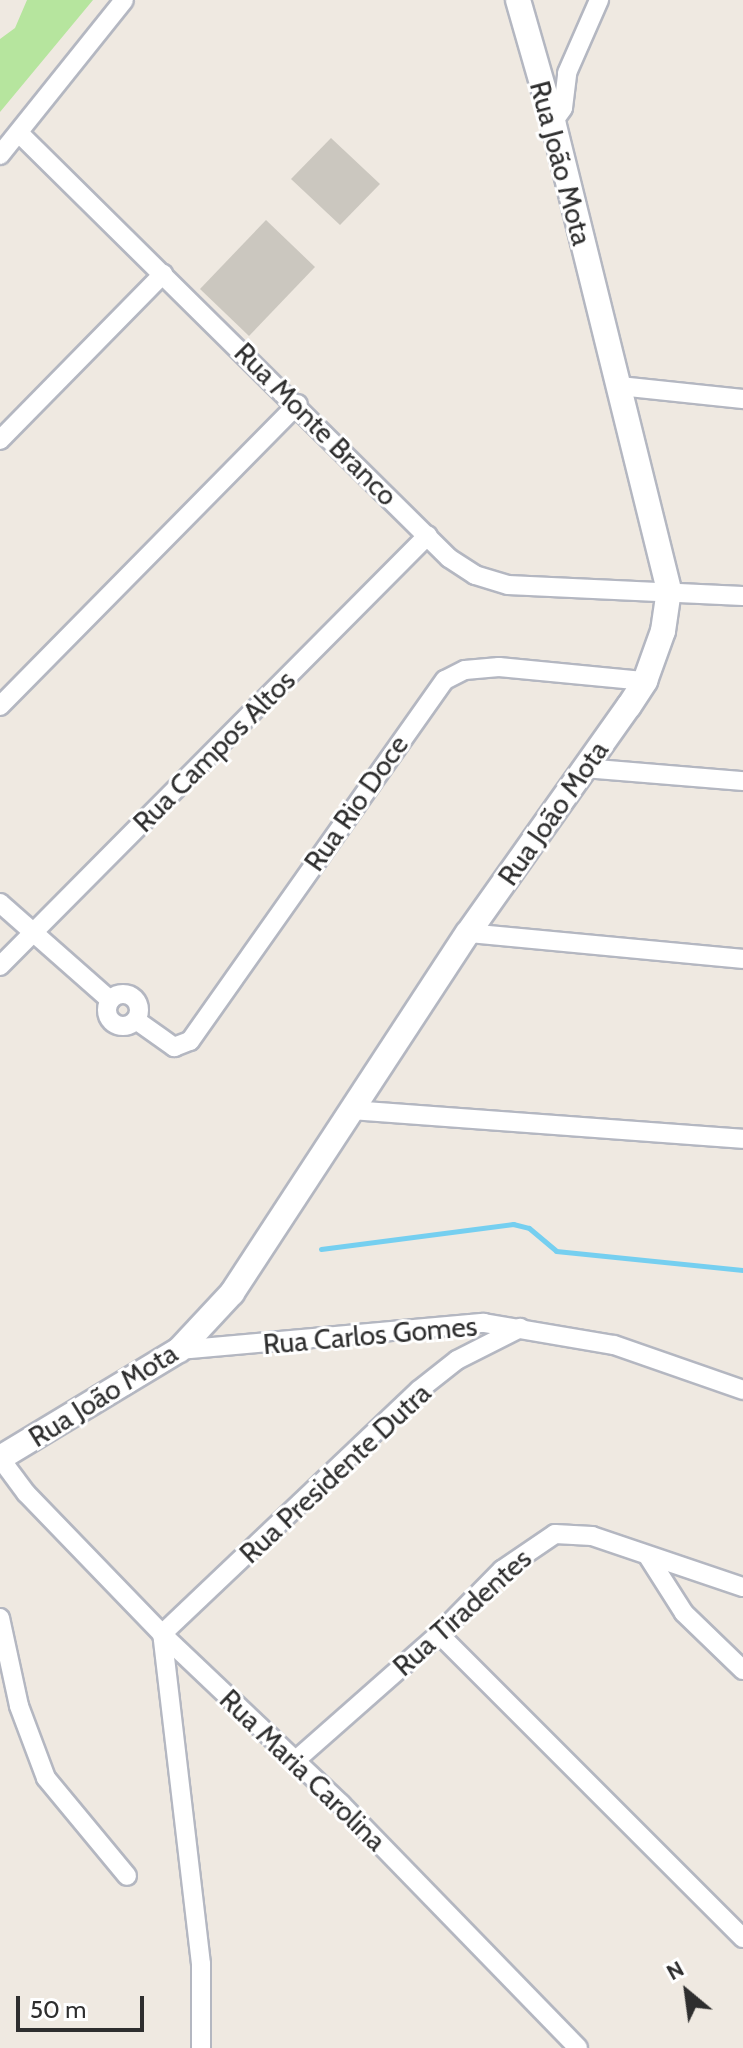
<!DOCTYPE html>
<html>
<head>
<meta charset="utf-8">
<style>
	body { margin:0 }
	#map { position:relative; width:743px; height:2048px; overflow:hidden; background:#efe9e1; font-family:Cabin,sans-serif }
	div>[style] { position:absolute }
	.green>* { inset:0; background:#b6e59e }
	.stream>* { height:5px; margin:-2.5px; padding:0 2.5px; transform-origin:2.5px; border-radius:2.5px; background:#75cff0 }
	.building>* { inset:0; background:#cbc7bf }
	.roads { filter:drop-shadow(2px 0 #b4b7c1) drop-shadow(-2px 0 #b4b7c1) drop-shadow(0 2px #b4b7c1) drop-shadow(0 -2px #b4b7c1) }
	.street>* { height:18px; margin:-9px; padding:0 9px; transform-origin:9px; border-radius:9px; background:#fff }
	.street>.ring { margin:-9px; padding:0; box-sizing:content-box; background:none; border:18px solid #fff; border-radius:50% }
	.secondary>* { height:24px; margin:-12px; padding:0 12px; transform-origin:12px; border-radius:12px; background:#fff }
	span { translate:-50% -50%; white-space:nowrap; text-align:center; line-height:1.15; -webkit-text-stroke:6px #fff; paint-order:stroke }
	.street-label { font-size:28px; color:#2e2e2e }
	.north { position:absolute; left:647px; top:1952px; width:80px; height:80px; -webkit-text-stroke:6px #fff; paint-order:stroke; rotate:331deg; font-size:22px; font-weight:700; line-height:32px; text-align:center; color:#2e2e2e }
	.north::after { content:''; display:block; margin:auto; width:28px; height:36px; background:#2e2e2e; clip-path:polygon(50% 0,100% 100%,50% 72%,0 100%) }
	.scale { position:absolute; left:16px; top:1996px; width:128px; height:36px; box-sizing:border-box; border:4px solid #2e2e2e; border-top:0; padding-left:10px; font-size:24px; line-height:28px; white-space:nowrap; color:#2e2e2e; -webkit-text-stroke:6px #fff; paint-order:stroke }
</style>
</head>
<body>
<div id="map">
	<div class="green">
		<i style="clip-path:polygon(27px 0,93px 0,0 112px,0 39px,15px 28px)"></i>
	</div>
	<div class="stream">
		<i style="left:321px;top:1249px;width:194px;rotate:-7.4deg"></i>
		<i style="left:513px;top:1224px;width:16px;rotate:14deg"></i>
		<i style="left:529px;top:1228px;width:35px;rotate:40deg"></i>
		<i style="left:556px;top:1251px;width:188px;rotate:5.8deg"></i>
	</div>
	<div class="building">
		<i style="clip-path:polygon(331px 138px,380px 184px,340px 225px,291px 179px)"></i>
		<i style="clip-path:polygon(266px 220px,315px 267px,249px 336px,200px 289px)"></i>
	</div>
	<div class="roads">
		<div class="street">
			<i style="left:553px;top:122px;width:17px;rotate:-54deg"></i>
			<i style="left:563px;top:108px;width:35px;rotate:-83deg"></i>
			<i style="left:567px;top:73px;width:80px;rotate:-66.3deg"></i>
			<i style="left:20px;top:134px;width:603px;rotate:44.66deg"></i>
			<i style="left:449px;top:558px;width:31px;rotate:33deg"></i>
			<i style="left:475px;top:575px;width:34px;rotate:17deg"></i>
			<i style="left:508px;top:585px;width:235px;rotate:2.7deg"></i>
			<i style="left:0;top:155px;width:198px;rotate:-51.3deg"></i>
			<i style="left:619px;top:386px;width:125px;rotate:6deg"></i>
			<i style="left:0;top:440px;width:233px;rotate:-45.5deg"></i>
			<i style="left:0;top:706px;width:424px;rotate:-45.4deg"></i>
			<i style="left:584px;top:768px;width:160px;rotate:4.7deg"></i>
			<i style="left:0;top:903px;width:147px;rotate:41.4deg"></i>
			<i style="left:468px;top:933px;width:276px;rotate:5.4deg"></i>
			<i style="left:0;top:966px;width:607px;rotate:-45.2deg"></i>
			<i class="ring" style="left:107px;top:994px;width:14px;height:14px"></i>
			<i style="left:136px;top:1020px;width:47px;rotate:35.4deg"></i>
			<i style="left:174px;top:1047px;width:17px;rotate:-21deg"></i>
			<i style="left:190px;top:1041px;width:442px;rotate:-54.8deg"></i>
			<i style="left:445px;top:680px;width:22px;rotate:-27deg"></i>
			<i style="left:465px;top:670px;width:34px;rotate:-5deg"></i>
			<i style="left:499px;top:667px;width:147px;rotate:5.5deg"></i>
			<i style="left:350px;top:1110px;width:394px;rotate:4.2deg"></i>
			<i style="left:179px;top:1350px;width:306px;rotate:-5.1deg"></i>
			<i style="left:484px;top:1323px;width:132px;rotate:9.6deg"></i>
			<i style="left:614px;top:1345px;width:137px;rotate:19.2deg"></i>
			<i style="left:0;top:1458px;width:44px;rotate:53.4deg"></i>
			<i style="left:26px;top:1493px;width:196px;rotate:46deg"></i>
			<i style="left:162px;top:1634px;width:247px;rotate:43.5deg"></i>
			<i style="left:341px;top:1804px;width:340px;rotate:45.8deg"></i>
			<i style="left:649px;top:1558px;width:65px;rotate:57.5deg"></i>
			<i style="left:684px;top:1613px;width:82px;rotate:44deg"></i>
			<i style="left:0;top:1618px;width:90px;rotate:77.8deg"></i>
			<i style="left:19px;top:1706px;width:77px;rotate:69.4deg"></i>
			<i style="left:46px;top:1778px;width:127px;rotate:50.4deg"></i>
			<i style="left:439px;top:1634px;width:430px;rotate:45deg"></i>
			<i style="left:296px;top:1760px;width:191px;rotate:-41.4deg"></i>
			<i style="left:439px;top:1634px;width:90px;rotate:-45.5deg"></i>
			<i style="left:502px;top:1570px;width:64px;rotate:-34.2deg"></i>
			<i style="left:555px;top:1534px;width:37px;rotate:3deg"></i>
			<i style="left:592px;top:1536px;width:159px;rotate:18.7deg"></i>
			<i style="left:201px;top:2048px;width:84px;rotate:-90deg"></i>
			<i style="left:201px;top:1964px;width:332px;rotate:-96.7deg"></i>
			<i style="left:162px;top:1634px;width:354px;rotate:-43.5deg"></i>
			<i style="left:419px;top:1390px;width:48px;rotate:-38.3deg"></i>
			<i style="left:457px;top:1360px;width:71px;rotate:-26.9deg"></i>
		</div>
		<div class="secondary">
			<i style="left:0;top:1458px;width:209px;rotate:-31.1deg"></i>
			<i style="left:179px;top:1350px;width:78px;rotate:-47.1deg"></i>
			<i style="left:232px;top:1293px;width:430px;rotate:-56.8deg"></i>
			<i style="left:468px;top:933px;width:278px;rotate:-54.7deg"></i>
			<i style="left:629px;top:706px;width:30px;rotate:-57deg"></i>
			<i style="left:645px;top:681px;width:53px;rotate:-70.2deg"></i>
			<i style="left:663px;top:631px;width:41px;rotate:-81.7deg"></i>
			<i style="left:669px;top:590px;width:482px;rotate:-103.9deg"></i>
			<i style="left:553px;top:122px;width:127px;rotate:-106deg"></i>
		</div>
	</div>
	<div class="street-label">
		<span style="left:561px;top:163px;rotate:75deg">Rua João Mota</span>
		<span style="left:316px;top:424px;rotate:45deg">Rua Monte Branco</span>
		<span style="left:214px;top:751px;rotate:-45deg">Rua Campos Altos</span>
		<span style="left:356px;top:803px;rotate:-55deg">Rua Rio Doce</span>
		<span style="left:553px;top:813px;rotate:-55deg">Rua João Mota</span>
		<span style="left:370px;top:1335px;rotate:-5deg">Rua Carlos Gomes</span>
		<span style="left:103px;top:1395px;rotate:-32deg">Rua João Mota</span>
		<span style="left:335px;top:1473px;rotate:-43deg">Rua Presidente Dutra</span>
		<span style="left:462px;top:1612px;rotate:-42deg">Rua Tiradentes</span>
		<span style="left:303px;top:1770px;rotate:44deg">Rua Maria Carolina</span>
	</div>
	<div class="north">N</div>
	<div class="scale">50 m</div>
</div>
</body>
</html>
